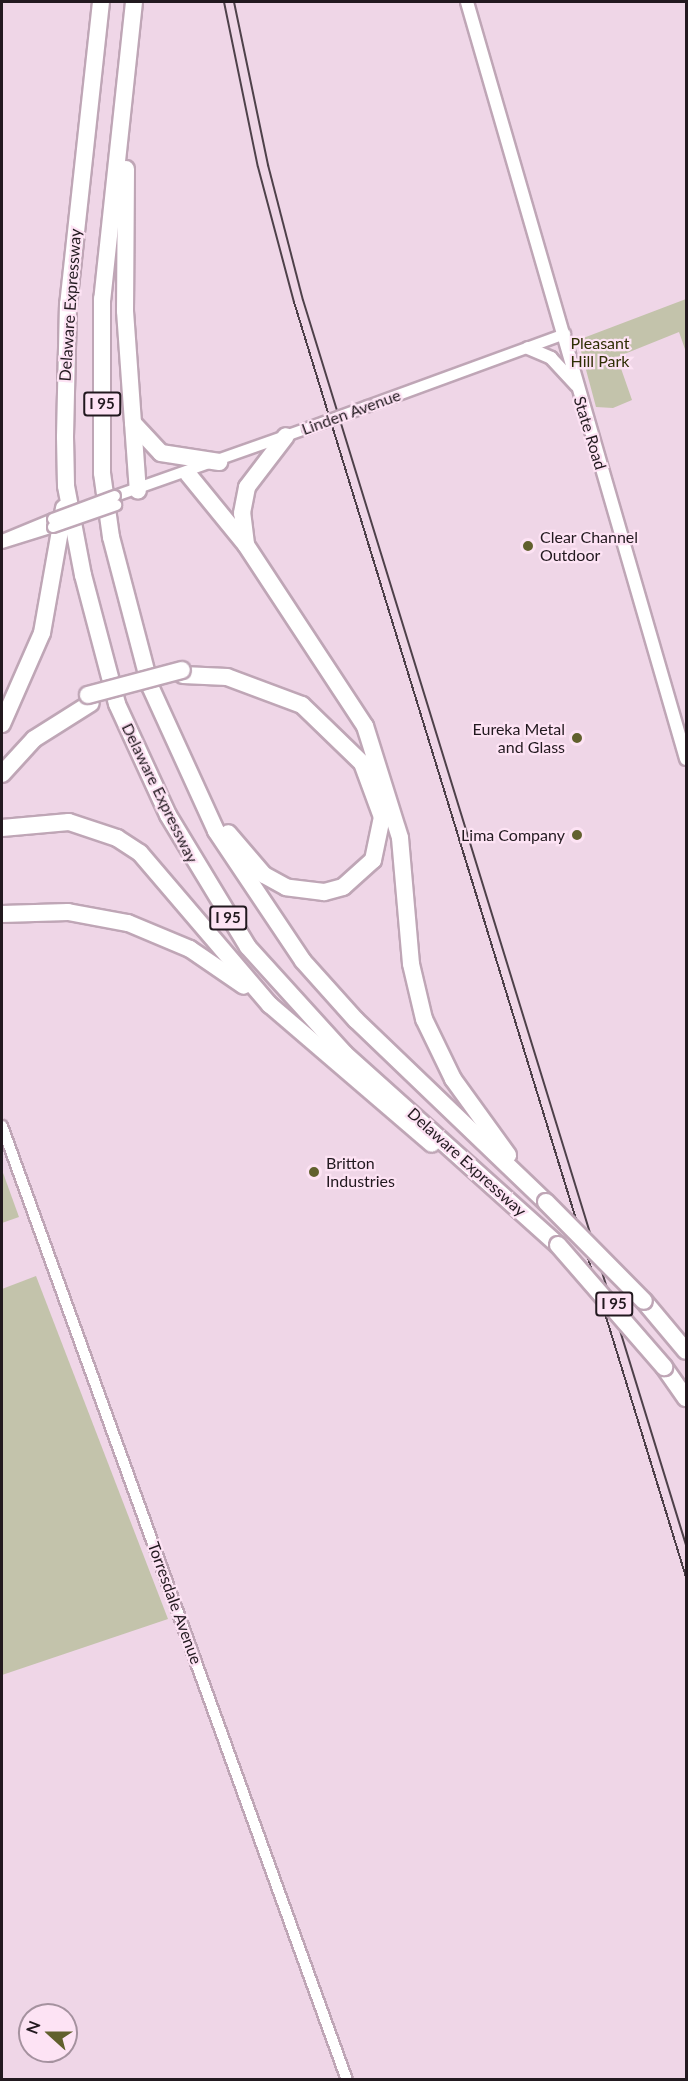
<!DOCTYPE html>
<html>
<head>
<meta charset="utf-8">
<style>
	body { margin:0 }
	#map { position:relative; width:688px; height:2081px; overflow:hidden; background:#efd6e7; font-family:Lato,sans-serif }
	div>[style] { position:absolute }
	.green>* { inset:0; background:#c3c3ab }
	.roads { filter:drop-shadow(2px 0 #bfa6b6) drop-shadow(-2px 0 #bfa6b6) drop-shadow(0 2px #bfa6b6) drop-shadow(0 -2px #bfa6b6) }
	.tertiary>* { height:10px; margin:-5px; padding:0 5px; transform-origin:5px; border-radius:5px; background:#fff }
	.secondary>* { height:12px; margin:-6px; padding:0 6px; transform-origin:6px; border-radius:6px; background:#fff }
	.motorway>* { height:16px; margin:-8px; padding:0 8px; transform-origin:8px; border-radius:8px; background:#fff }
	.rail>* { height:2px; margin:-1px; padding:0 1px; transform-origin:1px; border-radius:1px; background:#4e414a }
	.bridges { filter:drop-shadow(2px 0 #bfa6b6) drop-shadow(-2px 0 #bfa6b6) drop-shadow(0 2px #bfa6b6) drop-shadow(0 -2px #bfa6b6) }
	.tertiary-bridge>* { height:10px; margin:-5px; padding:0 5px; transform-origin:5px; border-radius:5px; background:#fff }
	.motorway-bridge>* { height:16px; margin:-8px; padding:0 8px; transform-origin:8px; border-radius:8px; background:#fff }
	.dots>* { width:16px; height:16px; translate:-50% -50%; box-sizing:border-box; border:3px solid #fde3f4; border-radius:50% }
	span { translate:-50% -50%; white-space:nowrap; text-align:center; line-height:1.15; -webkit-text-stroke:4.5px #fde3f4; paint-order:stroke }
	.shield-label span { padding:2px 4px; background:#fde3f4; border:2px solid; border-radius:4px; -webkit-text-stroke-width:0 }
	.shield-label { font-size:15px; color:#22191f; font-weight:700 }
	.street-label { font-size:16px; color:#22191f }
	.park-label { font-size:16px; color:#2f2e04 }
	.poi-label { font-size:16px; color:#22191f }
	.left { translate:0 -50%; text-align:left }
	.right { translate:-100% -50%; text-align:right }
	.frame { position:absolute; inset:0; border:3px solid #22191f; pointer-events:none }
	.north { position:absolute; left:18px; top:2003px; width:60px; height:60px; box-sizing:border-box; background:#fde3f4; border:2px solid #a5929f; border-radius:50%; rotate:291deg; font-size:16px; font-weight:700; line-height:24px; text-align:center; color:#22191f }
	.north::after { content:''; display:block; margin:auto; width:21px; height:27px; background:#61602d; clip-path:polygon(50% 0,100% 100%,50% 72%,0 100%) }
</style>
</head>
<body>
<div id="map">
	<div class="green">
		<i style="clip-path:polygon(686px 299px,686px 352px,679px 332px,617px 357px,632px 400px,613px 408px,596px 407px,578px 340px)"></i>
		<i style="clip-path:polygon(2px 1170px,19px 1217px,2px 1223px)"></i>
		<i style="clip-path:polygon(36px 1276px,168px 1619px,2px 1675px,2px 1289px)"></i>
	</div>
	<div class="roads">
		<div class="tertiary">
			<i style="left:368px;top:406px;width:210px;rotate:-20.1deg"></i>
			<i style="left:115px;top:496px;width:205px;rotate:-19.4deg"></i>
			<i style="left:2px;top:540px;width:55px;rotate:-22.4deg"></i>
			<i style="left:2px;top:543px;width:53px;rotate:-17.4deg"></i>
			<i style="left:2px;top:1126px;width:1014px;rotate:70.12deg"></i>
		</div>
		<div class="secondary">
			<i style="left:467px;top:2px;width:788px;rotate:73.86deg"></i>
			<i style="left:528px;top:348px;width:25px;rotate:23deg"></i>
			<i style="left:551px;top:358px;width:37px;rotate:47deg"></i>
		</div>
		<div class="motorway">
			<i style="left:101px;top:2px;width:304px;rotate:96.2deg"></i>
			<i style="left:68px;top:304px;width:133px;rotate:91.3deg"></i>
			<i style="left:65px;top:437px;width:49px;rotate:88.8deg"></i>
			<i style="left:66px;top:486px;width:91px;rotate:79.2deg"></i>
			<i style="left:83px;top:575px;width:133px;rotate:75.2deg"></i>
			<i style="left:117px;top:704px;width:122px;rotate:65.3deg"></i>
			<i style="left:168px;top:815px;width:154px;rotate:58.8deg"></i>
			<i style="left:248px;top:947px;width:144px;rotate:47.8deg"></i>
			<i style="left:345px;top:1054px;width:286px;rotate:41.9deg"></i>
			<i style="left:134px;top:2px;width:299px;rotate:96.1deg"></i>
			<i style="left:102px;top:299px;width:174px;rotate:90deg"></i>
			<i style="left:102px;top:473px;width:65px;rotate:82deg"></i>
			<i style="left:111px;top:537px;width:154px;rotate:75.3deg"></i>
			<i style="left:150px;top:686px;width:159px;rotate:65.5deg"></i>
			<i style="left:216px;top:831px;width:156px;rotate:56.2deg"></i>
			<i style="left:303px;top:961px;width:79px;rotate:48.1deg"></i>
			<i style="left:356px;top:1020px;width:263px;rotate:43.8deg"></i>
			<i style="left:126px;top:169px;width:142px;rotate:90.4deg"></i>
			<i style="left:125px;top:311px;width:180px;rotate:85.9deg"></i>
			<i style="left:133px;top:423px;width:41px;rotate:47deg"></i>
			<i style="left:161px;top:453px;width:59px;rotate:8.8deg"></i>
			<i style="left:188px;top:474px;width:92px;rotate:50.8deg"></i>
			<i style="left:246px;top:545px;width:217px;rotate:56.7deg"></i>
			<i style="left:365px;top:726px;width:117px;rotate:72.6deg"></i>
			<i style="left:400px;top:838px;width:126px;rotate:85deg"></i>
			<i style="left:411px;top:964px;width:57px;rotate:76.7deg"></i>
			<i style="left:424px;top:1019px;width:67px;rotate:64.2deg"></i>
			<i style="left:453px;top:1079px;width:94px;rotate:54.1deg"></i>
			<i style="left:246px;top:544px;width:31px;rotate:-97deg"></i>
			<i style="left:242px;top:513px;width:26px;rotate:-79deg"></i>
			<i style="left:247px;top:487px;width:64px;rotate:-52.6deg"></i>
			<i style="left:183px;top:675px;width:44px;rotate:2.6deg"></i>
			<i style="left:227px;top:677px;width:80px;rotate:20.5deg"></i>
			<i style="left:302px;top:705px;width:83px;rotate:44deg"></i>
			<i style="left:362px;top:763px;width:58px;rotate:69.7deg"></i>
			<i style="left:382px;top:817px;width:44px;rotate:101.8deg"></i>
			<i style="left:373px;top:860px;width:40px;rotate:138deg"></i>
			<i style="left:343px;top:887px;width:20px;rotate:165deg"></i>
			<i style="left:324px;top:892px;width:38px;rotate:-173deg"></i>
			<i style="left:286px;top:887px;width:25px;rotate:-151deg"></i>
			<i style="left:264px;top:875px;width:55px;rotate:-130.6deg"></i>
			<i style="left:2px;top:724px;width:99px;rotate:-66.3deg"></i>
			<i style="left:42px;top:633px;width:127px;rotate:-80deg"></i>
			<i style="left:2px;top:774px;width:47px;rotate:-47.6deg"></i>
			<i style="left:34px;top:739px;width:67px;rotate:-32.3deg"></i>
			<i style="left:2px;top:828px;width:67px;rotate:-5.1deg"></i>
			<i style="left:69px;top:822px;width:51px;rotate:18.4deg"></i>
			<i style="left:117px;top:838px;width:27px;rotate:33deg"></i>
			<i style="left:140px;top:853px;width:200px;rotate:49.5deg"></i>
			<i style="left:270px;top:1005px;width:213px;rotate:40.6deg"></i>
			<i style="left:2px;top:914px;width:66px;rotate:-1.7deg"></i>
			<i style="left:68px;top:912px;width:61px;rotate:10.4deg"></i>
			<i style="left:128px;top:923px;width:67px;rotate:22.8deg"></i>
			<i style="left:190px;top:949px;width:65px;rotate:34.4deg"></i>
			<i style="left:644px;top:1301px;width:65px;rotate:50deg"></i>
			<i style="left:664px;top:1367px;width:38px;rotate:55deg"></i>
		</div>
	</div>
	<div class="rail">
		<i style="left:224px;top:2px;width:168px;rotate:78.4deg"></i>
		<i style="left:258px;top:167px;width:140px;rotate:75.1deg"></i>
		<i style="left:294px;top:302px;width:1334px;rotate:72.91deg"></i>
		<i style="left:234px;top:2px;width:167px;rotate:78.2deg"></i>
		<i style="left:268px;top:165px;width:139px;rotate:75.5deg"></i>
		<i style="left:303px;top:300px;width:1303px;rotate:72.9deg"></i>
	</div>
	<div class="bridges">
		<div class="tertiary-bridge">
			<i style="left:308px;top:428px;width:64px;rotate:-20.1deg"></i>
			<i style="left:53px;top:519px;width:66px;rotate:-20.4deg"></i>
			<i style="left:53px;top:527px;width:67px;rotate:-19.2deg"></i>
		</div>
		<div class="motorway-bridge">
			<i style="left:88px;top:695px;width:97px;rotate:-14.9deg"></i>
			<i style="left:546px;top:1202px;width:139px;rotate:45.3deg"></i>
			<i style="left:558px;top:1245px;width:162px;rotate:49deg"></i>
		</div>
	</div>
	<div class="dots">
		<i style="left:528px;top:546px;background:#61602d"></i>
		<i style="left:577px;top:738px;background:#61602d"></i>
		<i style="left:577px;top:835px;background:#61602d"></i>
		<i style="left:314px;top:1172px;background:#61602d"></i>
	</div>
	<div class="shield-label">
		<span style="left:102px;top:404px">I 95</span>
		<span style="left:228px;top:918px">I 95</span>
		<span style="left:614px;top:1304px">I 95</span>
	</div>
	<div class="street-label">
		<span style="left:70px;top:305px;rotate:-86deg">Delaware Expressway</span>
		<span style="left:351px;top:412px;rotate:-20deg">Linden Avenue</span>
		<span style="left:590px;top:433px;rotate:73deg">State Road</span>
		<span style="left:160px;top:793px;rotate:64deg">Delaware Expressway</span>
		<span style="left:467px;top:1162px;rotate:42deg">Delaware Expressway</span>
		<span style="left:175px;top:1603px;rotate:70deg">Torresdale Avenue</span>
	</div>
	<div class="park-label">
		<span style="left:600px;top:352px">Pleasant<br>Hill Park</span>
	</div>
	<div class="poi-label">
		<span class="left" style="left:540px;top:546px">Clear Channel<br>Outdoor</span>
		<span class="right" style="left:565px;top:738px">Eureka Metal<br>and Glass</span>
		<span class="right" style="left:565px;top:835px">Lima Company</span>
		<span class="left" style="left:326px;top:1172px">Britton<br>Industries</span>
	</div>
	<div class="frame"></div>
	<div class="north">N</div>
</div>
</body>
</html>
